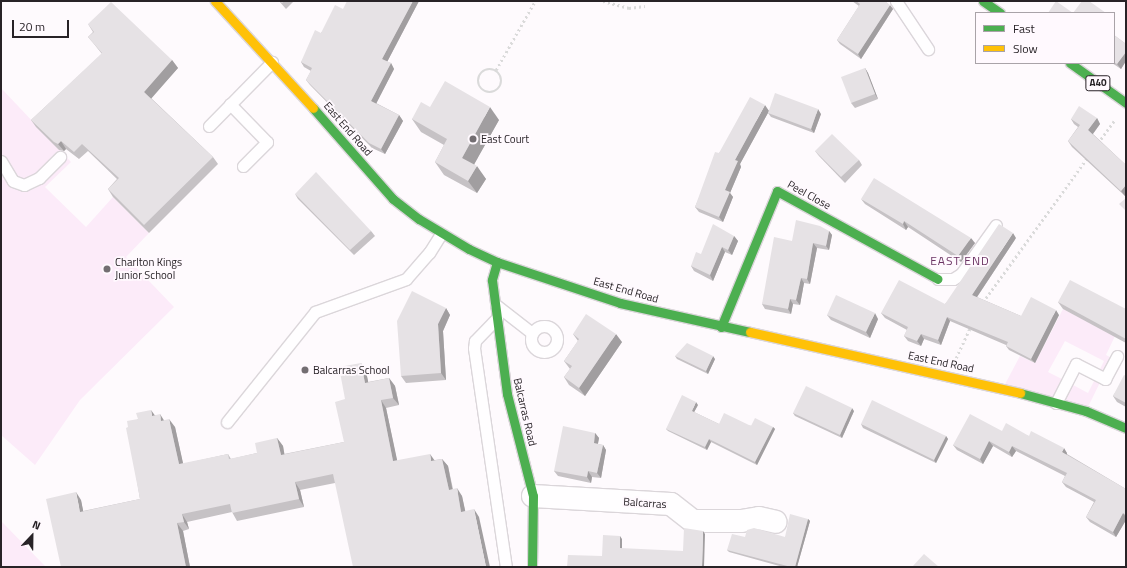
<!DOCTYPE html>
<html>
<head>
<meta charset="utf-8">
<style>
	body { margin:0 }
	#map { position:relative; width:1127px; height:568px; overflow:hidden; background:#fefafd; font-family:"Titillium Web",sans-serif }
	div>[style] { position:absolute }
	.green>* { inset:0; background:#fcebf9 }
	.path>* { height:2.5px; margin-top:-1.25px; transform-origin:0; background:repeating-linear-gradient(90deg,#dadada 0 2px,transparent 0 5px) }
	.path>.ring { margin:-1.25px; padding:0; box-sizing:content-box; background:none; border:2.5px solid #dadada; border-radius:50% }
	.roads { filter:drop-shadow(1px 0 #dbd6da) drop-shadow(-1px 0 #dbd6da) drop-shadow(0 1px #dbd6da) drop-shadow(0 -1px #dbd6da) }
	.lane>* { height:11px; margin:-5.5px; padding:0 5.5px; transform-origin:5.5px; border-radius:5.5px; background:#fffeff }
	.lane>.ring { margin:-5.5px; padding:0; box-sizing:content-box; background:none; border:11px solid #fffeff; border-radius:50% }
	.street>* { height:22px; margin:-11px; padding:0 11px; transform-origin:11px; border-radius:11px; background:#fffeff }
	.fast>* { height:9px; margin:-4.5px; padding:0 4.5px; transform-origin:4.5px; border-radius:4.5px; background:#4caf50 }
	.slow>* { height:9px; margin:-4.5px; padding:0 4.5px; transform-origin:4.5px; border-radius:4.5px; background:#ffc107 }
	.wall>* { inset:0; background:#c6c2c5 }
	.shaded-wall>* { inset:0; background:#a19ea0 }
	.building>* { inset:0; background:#e6e2e5 }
	.dots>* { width:11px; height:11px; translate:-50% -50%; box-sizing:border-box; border:2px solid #fff9fe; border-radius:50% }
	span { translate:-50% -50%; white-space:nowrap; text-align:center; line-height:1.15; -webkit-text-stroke:3.5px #fff9fe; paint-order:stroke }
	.shield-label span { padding:1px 3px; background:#fff9fe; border:1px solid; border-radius:3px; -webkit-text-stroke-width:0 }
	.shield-label { font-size:10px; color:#282327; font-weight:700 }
	.street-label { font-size:11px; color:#282327 }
	.poi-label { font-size:11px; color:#282327 }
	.left { translate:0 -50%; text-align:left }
	.neighbourhood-label { font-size:12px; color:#6b3463; letter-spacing:1px }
	.frame { position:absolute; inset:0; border:2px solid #282327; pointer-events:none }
	.legend { position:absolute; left:975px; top:12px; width:140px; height:52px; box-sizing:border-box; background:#fff9fe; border:1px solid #a9a3a8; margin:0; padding:5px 7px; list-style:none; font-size:12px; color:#282327 }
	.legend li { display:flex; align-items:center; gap:8px; height:20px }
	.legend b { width:20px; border:1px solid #a9a3a8 }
	.north { position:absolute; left:12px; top:516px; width:40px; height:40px; -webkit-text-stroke:3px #fff9fe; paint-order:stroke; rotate:22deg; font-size:11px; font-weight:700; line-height:16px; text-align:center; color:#282327 }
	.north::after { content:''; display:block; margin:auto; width:14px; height:18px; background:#282327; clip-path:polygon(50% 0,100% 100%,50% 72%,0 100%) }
	.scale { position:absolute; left:12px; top:20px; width:57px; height:18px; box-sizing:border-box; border:2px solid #282327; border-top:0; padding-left:5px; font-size:12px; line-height:14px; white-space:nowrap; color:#282327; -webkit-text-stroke:3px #fff9fe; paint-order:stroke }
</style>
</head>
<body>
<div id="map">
	<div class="green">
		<i style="clip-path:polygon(1px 88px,71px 162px,45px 187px,86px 227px,113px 197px,149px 233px,126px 257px,174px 307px,80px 400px,35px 465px,1px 435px)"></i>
		<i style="clip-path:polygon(1063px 309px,1115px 336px,1106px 355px,1112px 358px,1086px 411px,1063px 405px,1073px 385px,1088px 393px,1104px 361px,1065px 341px,1048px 372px,1062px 379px,1051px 401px,1003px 388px,1020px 356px,1035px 363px)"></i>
		<i style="clip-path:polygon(1px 521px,46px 567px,1px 567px)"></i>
	</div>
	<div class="path">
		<i style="left:603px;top:1px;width:27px;rotate:15deg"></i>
		<i style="left:629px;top:8px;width:16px;rotate:-7deg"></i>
		<i class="ring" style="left:478px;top:69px;width:21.5px;height:21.5px"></i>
		<i style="left:496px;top:70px;width:79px;rotate:-60.5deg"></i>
		<i style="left:1098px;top:143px;width:29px;rotate:-54deg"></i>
		<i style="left:983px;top:302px;width:179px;rotate:-54.1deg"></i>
		<i style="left:956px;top:358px;width:33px;rotate:-65deg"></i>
	</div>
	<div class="roads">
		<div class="lane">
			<i style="left:896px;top:1px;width:58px;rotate:56.3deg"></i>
			<i style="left:230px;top:104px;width:53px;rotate:45.8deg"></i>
			<i style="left:267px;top:142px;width:34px;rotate:135deg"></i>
			<i style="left:209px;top:126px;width:90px;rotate:-45.5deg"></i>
			<i style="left:1px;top:161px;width:23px;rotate:59deg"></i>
			<i style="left:13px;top:181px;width:12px;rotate:20deg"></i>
			<i style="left:24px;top:185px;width:17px;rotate:-25deg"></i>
			<i style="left:39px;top:178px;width:30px;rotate:-45deg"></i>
			<i style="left:938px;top:279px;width:15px"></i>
			<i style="left:953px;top:279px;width:9px;rotate:-32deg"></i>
			<i style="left:961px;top:274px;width:60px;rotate:-54.5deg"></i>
			<i style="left:496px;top:305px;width:46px;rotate:37.9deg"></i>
			<i style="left:497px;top:318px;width:32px;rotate:134deg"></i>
			<i style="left:475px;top:341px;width:7px;rotate:98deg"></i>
			<i style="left:474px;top:348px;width:221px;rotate:81.7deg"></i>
			<i class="ring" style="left:531px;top:326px;width:15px;height:15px"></i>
			<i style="left:1056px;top:403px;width:44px;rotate:-62.9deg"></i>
			<i style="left:1076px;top:364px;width:33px;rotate:27deg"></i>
			<i style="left:1105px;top:379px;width:26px;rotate:-62deg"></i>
			<i style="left:227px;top:422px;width:141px;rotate:-51.3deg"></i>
			<i style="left:315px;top:312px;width:97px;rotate:-19.9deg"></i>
			<i style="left:406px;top:279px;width:35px;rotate:-49deg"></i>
			<i style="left:429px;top:253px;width:22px;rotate:-58deg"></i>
		</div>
		<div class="street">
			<i style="left:533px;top:496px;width:138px;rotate:3.3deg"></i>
			<i style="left:671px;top:504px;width:28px;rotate:38deg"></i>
			<i style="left:693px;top:521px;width:48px"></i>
			<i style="left:741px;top:521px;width:18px;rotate:-9deg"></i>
			<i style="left:759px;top:518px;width:17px;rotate:13deg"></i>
		</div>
		<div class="fast">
			<i style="left:983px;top:1px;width:21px;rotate:35deg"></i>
			<i style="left:1070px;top:63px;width:69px;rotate:35.5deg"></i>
			<i style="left:313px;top:108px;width:121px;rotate:48.7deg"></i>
			<i style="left:393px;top:199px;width:33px;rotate:38deg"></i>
			<i style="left:419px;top:219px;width:58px;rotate:31deg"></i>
			<i style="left:469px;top:249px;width:31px;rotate:25deg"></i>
			<i style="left:497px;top:262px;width:130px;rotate:18.4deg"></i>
			<i style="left:620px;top:303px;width:133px;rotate:12.6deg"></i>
			<i style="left:497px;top:262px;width:19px;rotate:106deg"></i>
			<i style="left:492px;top:280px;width:115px;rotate:82.5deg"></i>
			<i style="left:507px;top:394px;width:105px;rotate:75.7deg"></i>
			<i style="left:533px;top:496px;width:71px;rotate:90.8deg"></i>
			<i style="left:721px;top:327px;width:147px;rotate:-67.6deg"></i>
			<i style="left:777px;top:191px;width:183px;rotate:28.7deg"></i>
			<i style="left:1020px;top:393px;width:68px;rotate:15.3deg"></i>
			<i style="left:1086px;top:411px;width:43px;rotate:23deg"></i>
		</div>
		<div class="slow">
			<i style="left:215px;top:1px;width:145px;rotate:47.5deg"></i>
			<i style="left:750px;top:332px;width:277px;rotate:12.7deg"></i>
		</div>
	</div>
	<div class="wall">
		<i style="clip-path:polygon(279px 1px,294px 1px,286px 9px)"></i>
		<i style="clip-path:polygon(419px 1px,387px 62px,391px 63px,394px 69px,376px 103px,399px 115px,403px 121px,385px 154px,372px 148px,310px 85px,306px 80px,311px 71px,304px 67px,301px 62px,321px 33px,343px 9px)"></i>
		<i style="clip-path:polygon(852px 1px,885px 1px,893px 9px,861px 59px,840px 44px,837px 40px,859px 6px)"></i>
		<i style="clip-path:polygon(88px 24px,172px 60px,178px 68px,151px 98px,213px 157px,218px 164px,149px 233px,113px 197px,108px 189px,117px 179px,88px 151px,79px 159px,66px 149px,64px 151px,59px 150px,36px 127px,31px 120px,102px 54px,94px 44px,88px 37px,93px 32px)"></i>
		<i style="clip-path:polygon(1114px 35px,1126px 44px,1126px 61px,1121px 69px,1112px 63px,1114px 63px)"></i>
		<i style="clip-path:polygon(865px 68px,868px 73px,878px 99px,855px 108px,851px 103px)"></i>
		<i style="clip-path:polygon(430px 107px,499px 120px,474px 164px,486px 179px,477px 193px,444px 175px,435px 162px,444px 145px,421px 132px,412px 119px)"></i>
		<i style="clip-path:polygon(769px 110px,821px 114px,814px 133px,771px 117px,768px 113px,769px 111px,740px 164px,741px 167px,730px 193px,733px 197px,723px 222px,699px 212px,695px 207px,719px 153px)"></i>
		<i style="clip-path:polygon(1097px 118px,1100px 124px,1093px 134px,1126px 165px,1126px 195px,1125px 196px,1072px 147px,1068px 141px,1078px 127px,1074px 124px,1071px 119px)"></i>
		<i style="clip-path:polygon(815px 151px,859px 160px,862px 165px,845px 183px,819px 156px)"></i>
		<i style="clip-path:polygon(295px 194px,371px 231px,375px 236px,354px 255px,298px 199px)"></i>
		<i style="clip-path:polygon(861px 199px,975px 243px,961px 262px,908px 227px,906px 230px,865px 204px)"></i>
		<i style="clip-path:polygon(829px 231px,832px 235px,829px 250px,817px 248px,810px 284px,804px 283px,800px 305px,793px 304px,791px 314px,765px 309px,762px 304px,792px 241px)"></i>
		<i style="clip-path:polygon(734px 236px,738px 241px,732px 255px,725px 252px,713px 281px,694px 271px,691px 266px)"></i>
		<i style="clip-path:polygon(1016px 238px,977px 297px,1021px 316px,1059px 315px,1035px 363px,1009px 350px,1006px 346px,1006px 345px,950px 321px,941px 345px,924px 339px,921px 346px,908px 341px,904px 336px,907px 330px,885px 318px,881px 313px,945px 304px)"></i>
		<i style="clip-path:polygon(1058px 302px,1126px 309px,1126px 343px,1063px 309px)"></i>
		<i style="clip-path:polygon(446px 308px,450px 315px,443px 331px,446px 380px,406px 383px,401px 376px)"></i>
		<i style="clip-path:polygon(827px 315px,878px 319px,870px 338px,831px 320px)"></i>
		<i style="clip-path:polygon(573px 334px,622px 342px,585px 396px,569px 385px,564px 377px,570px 369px,564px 361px,578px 341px)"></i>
		<i style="clip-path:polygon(675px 356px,715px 359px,708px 374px,677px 359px)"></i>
		<i style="clip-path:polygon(366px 371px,368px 382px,389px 378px,395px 386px,399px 405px,386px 408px,397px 461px,435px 460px,442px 459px,448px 466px,453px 489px,462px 496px,465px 511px,479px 517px,335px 483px,300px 490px,304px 507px,237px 521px,232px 512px,187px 522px,189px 529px,183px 531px,190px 567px,61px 567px,81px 500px,83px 511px,140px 499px,128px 427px,138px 419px,155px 415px,175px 427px,183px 464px,228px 454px,231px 459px,257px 453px,277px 438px,283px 446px,284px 454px,344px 442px,345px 399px)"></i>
		<i style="clip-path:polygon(1126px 376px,1126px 407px,1117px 402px,1113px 396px)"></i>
		<i style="clip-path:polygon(698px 405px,694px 412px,719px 424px,773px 427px,775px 429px,757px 465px,711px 442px,707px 450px,668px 431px,666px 429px)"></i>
		<i style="clip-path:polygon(854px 411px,842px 438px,795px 416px,793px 413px)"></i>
		<i style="clip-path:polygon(861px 424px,946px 436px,948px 439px,936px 463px,863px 428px)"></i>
		<i style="clip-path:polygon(1002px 431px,1029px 436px,1067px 453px,1067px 454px,1126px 489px,1126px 520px,1116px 537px,1090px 522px,1086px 517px,1094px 502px,1066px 487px,1062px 482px,1065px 476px,1016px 451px,1012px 457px,993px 446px,983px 464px,957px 450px,953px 445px)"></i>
		<i style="clip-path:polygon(595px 433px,599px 438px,598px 444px,603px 445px,606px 450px,601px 478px,592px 477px,591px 483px,558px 476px,554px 471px)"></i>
		<i style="clip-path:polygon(808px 519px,810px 521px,797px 567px,783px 567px,729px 552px,727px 550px,745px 537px,785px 537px)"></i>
	</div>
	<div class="shaded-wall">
		<i style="clip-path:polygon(413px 1px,419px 1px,386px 64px,382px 59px)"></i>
		<i style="clip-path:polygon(890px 5px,893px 9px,861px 59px,858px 54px)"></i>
		<i style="clip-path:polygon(1126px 52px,1126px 61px,1121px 69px,1117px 64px)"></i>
		<i style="clip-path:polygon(172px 60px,178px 68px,150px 100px,144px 92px)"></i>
		<i style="clip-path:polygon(391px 63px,394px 69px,375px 106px,371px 101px)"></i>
		<i style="clip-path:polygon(865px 68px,868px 73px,878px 99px,875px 94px)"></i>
		<i style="clip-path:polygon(765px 105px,769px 111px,740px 164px,741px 167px,730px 193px,733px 197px,723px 222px,719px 217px,725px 190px,735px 160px)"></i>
		<i style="clip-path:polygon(490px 107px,499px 120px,471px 170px,462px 158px)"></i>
		<i style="clip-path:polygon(818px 109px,821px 114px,814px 133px,811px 129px)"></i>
		<i style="clip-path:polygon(399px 115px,403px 121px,385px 154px,381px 149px)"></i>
		<i style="clip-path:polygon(1097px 118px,1100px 124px,1092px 135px,1088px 130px)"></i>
		<i style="clip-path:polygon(61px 141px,66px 149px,64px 151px,58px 144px)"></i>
		<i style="clip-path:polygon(477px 166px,486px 179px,477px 193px,468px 181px)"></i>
		<i style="clip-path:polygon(1126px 185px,1126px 195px,1125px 196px,1121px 191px)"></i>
		<i style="clip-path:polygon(904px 221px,908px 227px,906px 230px,903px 224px)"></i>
		<i style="clip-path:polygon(829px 231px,832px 235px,829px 250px,826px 246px)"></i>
		<i style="clip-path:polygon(1013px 233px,1016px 238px,975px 300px,972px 295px)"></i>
		<i style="clip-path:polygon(734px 236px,738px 241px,732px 255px,728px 250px)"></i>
		<i style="clip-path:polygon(971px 238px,975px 243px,961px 262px,958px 256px)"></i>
		<i style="clip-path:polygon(813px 243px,817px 248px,810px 284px,807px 279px)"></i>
		<i style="clip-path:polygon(722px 247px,725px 252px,713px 281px,710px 275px)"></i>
		<i style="clip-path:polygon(801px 278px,804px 283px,800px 305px,796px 300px)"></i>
		<i style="clip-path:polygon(790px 299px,793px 304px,791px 314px,788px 309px)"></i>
		<i style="clip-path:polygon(446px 308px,450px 315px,443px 331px,446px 380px,441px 373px,438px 324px)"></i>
		<i style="clip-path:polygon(1056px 310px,1059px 315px,1035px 363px,1031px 359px)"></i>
		<i style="clip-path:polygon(875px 313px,878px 319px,870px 338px,866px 332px)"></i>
		<i style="clip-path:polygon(947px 317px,950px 321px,941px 345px,938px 340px)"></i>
		<i style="clip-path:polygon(616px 334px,622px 342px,585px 396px,579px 388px)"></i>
		<i style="clip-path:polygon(921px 334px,924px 339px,921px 346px,917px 341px)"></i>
		<i style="clip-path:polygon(713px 356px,715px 359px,708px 374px,706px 371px)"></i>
		<i style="clip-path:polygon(361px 363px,366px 371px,370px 391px,365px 383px)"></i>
		<i style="clip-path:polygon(389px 378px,395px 386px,399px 405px,393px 398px)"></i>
		<i style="clip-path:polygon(381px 400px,386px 408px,399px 469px,393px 461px)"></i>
		<i style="clip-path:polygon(696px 402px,698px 405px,693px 414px,692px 411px)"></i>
		<i style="clip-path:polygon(852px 408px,854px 411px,842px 438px,840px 435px)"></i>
		<i style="clip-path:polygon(151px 410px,156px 417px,152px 416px)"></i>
		<i style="clip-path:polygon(160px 414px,165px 422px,161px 421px)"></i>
		<i style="clip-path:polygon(169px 419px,175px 427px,185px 472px,179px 464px)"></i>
		<i style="clip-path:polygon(773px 427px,775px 429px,757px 465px,755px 462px)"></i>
		<i style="clip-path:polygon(595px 433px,599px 438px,597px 448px,594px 443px)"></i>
		<i style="clip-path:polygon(946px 436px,948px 439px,936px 463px,934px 460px)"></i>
		<i style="clip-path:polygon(277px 438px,283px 446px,286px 463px,281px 455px)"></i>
		<i style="clip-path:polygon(709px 439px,711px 442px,707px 450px,705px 447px)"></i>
		<i style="clip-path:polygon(989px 441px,993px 446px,983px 464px,980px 459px)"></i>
		<i style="clip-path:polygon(603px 445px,606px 450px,601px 478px,597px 473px)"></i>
		<i style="clip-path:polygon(1012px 446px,1016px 451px,1012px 457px,1009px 452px)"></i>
		<i style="clip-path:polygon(1064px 448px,1067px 453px,1066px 457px,1062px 452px)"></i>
		<i style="clip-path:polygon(430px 454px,435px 461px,431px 461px)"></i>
		<i style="clip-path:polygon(442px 459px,448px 466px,454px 498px,449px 490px)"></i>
		<i style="clip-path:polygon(588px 471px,592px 477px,591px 483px,587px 477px)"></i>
		<i style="clip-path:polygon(295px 482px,300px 490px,304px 507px,299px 499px)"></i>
		<i style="clip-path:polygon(457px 488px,462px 496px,467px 519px,461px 512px)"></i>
		<i style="clip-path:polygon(76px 492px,81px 500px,85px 520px,80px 512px)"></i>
		<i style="clip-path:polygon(474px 509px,479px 517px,490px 567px,486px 567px)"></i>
		<i style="clip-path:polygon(1123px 513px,1126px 517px,1126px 520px,1116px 537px,1113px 532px)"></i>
		<i style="clip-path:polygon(182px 514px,187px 522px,189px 529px,184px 522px)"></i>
		<i style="clip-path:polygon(808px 519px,810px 521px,797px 567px,795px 567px)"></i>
		<i style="clip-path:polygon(177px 523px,183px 531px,190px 567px,186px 567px)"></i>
		<i style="clip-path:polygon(703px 531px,705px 534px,704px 567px,702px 567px)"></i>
		<i style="clip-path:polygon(620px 536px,622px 539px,622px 551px,620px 548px)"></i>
	</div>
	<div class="building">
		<i style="clip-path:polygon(280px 1px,284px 1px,282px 3px)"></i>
		<i style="clip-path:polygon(347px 1px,413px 1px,382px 59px,391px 63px,371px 101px,399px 115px,381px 149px,369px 143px,306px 80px,312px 68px,301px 62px,315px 30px,321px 33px,335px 5px,343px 9px)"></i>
		<i style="clip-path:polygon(856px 1px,885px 1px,890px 5px,858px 54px,837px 40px,860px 4px)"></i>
		<i style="clip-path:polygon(1056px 1px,1073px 13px,1048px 13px)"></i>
		<i style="clip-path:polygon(1082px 1px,1089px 1px,1106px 13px,1073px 13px)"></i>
		<i style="clip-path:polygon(111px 2px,172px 60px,144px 92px,213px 157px,144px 225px,108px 189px,119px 178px,82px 144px,74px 152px,61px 141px,58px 144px,54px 142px,31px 120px,102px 53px,88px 37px,94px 32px,88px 24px)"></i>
		<i style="clip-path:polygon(1114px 35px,1126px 44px,1126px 52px,1117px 64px,1114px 62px)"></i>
		<i style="clip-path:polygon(865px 68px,875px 94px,851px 103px,841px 77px)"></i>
		<i style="clip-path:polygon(445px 81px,490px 107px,462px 158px,477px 166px,468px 181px,435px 162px,447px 139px,412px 119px,421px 102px,430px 107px)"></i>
		<i style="clip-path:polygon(775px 93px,818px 109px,811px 129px,768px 113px)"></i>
		<i style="clip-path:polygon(750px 97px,765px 105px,735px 160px,738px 161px,725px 190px,730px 192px,719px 217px,695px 207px,715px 152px,719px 153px)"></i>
		<i style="clip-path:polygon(1079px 106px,1097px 118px,1088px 130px,1126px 165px,1126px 185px,1121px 191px,1068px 141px,1080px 125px,1071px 119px)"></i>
		<i style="clip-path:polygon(832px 134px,859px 160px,841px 177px,815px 151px)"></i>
		<i style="clip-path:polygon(316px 172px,371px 231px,350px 250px,295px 194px)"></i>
		<i style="clip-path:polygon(874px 178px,971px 238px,958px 256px,904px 221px,903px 224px,861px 199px)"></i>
		<i style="clip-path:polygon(1126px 198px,1126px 211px,1119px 204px)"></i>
		<i style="clip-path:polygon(796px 220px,820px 226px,829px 231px,826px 246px,813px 243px,807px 279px,801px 278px,796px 300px,790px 299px,788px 309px,762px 304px,774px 237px,792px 241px)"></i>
		<i style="clip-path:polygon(713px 224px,734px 236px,728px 250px,722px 247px,710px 275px,691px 266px,696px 252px,701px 254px)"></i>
		<i style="clip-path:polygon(999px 224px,1013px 233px,972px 295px,1021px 316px,1031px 297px,1056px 310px,1031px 359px,1006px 346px,1008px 342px,947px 317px,938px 340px,921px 334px,917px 341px,904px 336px,908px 327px,881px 313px,899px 280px,945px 304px)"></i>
		<i style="clip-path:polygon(1070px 280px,1126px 309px,1126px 339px,1058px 302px)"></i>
		<i style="clip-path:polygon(412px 291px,446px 308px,438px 324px,441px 373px,401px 376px,397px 321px)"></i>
		<i style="clip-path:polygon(836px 295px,875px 313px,866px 332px,827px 315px)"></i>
		<i style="clip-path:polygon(586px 314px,616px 334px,579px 388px,564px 377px,572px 366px,564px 361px,579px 339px,573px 334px)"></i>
		<i style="clip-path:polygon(687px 343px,713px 356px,706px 371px,675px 356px)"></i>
		<i style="clip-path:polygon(361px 363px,365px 383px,389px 378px,393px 398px,381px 400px,393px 461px,430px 454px,431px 461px,442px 459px,449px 490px,457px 488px,461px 512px,474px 509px,486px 567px,353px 567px,333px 474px,295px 482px,299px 499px,232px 513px,230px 504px,182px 514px,184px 522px,177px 523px,186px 567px,61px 567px,46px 499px,76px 492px,80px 512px,140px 499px,126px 428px,128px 427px,127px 421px,138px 419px,136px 413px,151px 410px,152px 416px,160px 414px,161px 421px,169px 419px,179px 464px,228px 454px,229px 459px,257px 453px,255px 443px,277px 438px,281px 455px,344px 442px,335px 402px,345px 399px,339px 367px)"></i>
		<i style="clip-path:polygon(1124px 375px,1126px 376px,1126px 403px,1113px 396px)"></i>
		<i style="clip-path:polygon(806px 386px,852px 408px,840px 435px,793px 413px)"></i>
		<i style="clip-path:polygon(682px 395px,696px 402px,692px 411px,719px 424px,724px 413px,751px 426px,755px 418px,773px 427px,755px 462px,709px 439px,705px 447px,666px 429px)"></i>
		<i style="clip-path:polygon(872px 400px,946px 436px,934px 460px,861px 424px)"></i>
		<i style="clip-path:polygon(970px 414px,1002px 431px,1006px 423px,1029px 436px,1031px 431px,1064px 448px,1062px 452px,1126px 489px,1126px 515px,1123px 513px,1113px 532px,1086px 517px,1096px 500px,1062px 482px,1067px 473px,1012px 446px,1009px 452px,989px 441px,980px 459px,953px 445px)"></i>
		<i style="clip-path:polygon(563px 426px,595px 433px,594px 443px,603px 445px,597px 473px,588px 471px,587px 477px,554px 471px)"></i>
		<i style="clip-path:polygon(790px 514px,808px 519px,795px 567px,791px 567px,727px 550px,732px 534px,745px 537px,747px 530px,754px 528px,785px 537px)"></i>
		<i style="clip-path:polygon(684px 528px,703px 531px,702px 567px,567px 567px,568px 555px,602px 556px,603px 535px,620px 536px,620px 548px,683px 551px)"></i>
		<i style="clip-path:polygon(924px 554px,939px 567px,912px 567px)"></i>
	</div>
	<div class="dots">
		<i style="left:473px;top:139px;background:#736e72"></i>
		<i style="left:107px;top:269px;background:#736e72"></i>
		<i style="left:305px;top:370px;background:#736e72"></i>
	</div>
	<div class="shield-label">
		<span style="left:1098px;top:83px">A40</span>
	</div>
	<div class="street-label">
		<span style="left:348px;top:129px;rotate:49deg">East End Road</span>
		<span style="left:809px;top:195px;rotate:29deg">Peel Close</span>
		<span style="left:626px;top:290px;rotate:16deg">East End Road</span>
		<span style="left:941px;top:362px;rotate:12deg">East End Road</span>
		<span style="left:525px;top:412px;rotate:77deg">Balcarras Road</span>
		<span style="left:645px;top:503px;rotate:4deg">Balcarras</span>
	</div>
	<div class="poi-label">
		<span class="left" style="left:481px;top:139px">East Court</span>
		<span class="left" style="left:115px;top:269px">Charlton Kings<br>Junior School</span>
		<span class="left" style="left:313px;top:370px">Balcarras School</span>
	</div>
	<div class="neighbourhood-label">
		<span style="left:960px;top:261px">EAST END</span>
	</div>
	<div class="frame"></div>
	<ul class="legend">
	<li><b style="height:5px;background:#4caf50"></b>Fast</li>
	<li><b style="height:5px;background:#ffc107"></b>Slow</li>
	</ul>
	<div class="north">N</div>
	<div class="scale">20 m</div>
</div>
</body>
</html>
